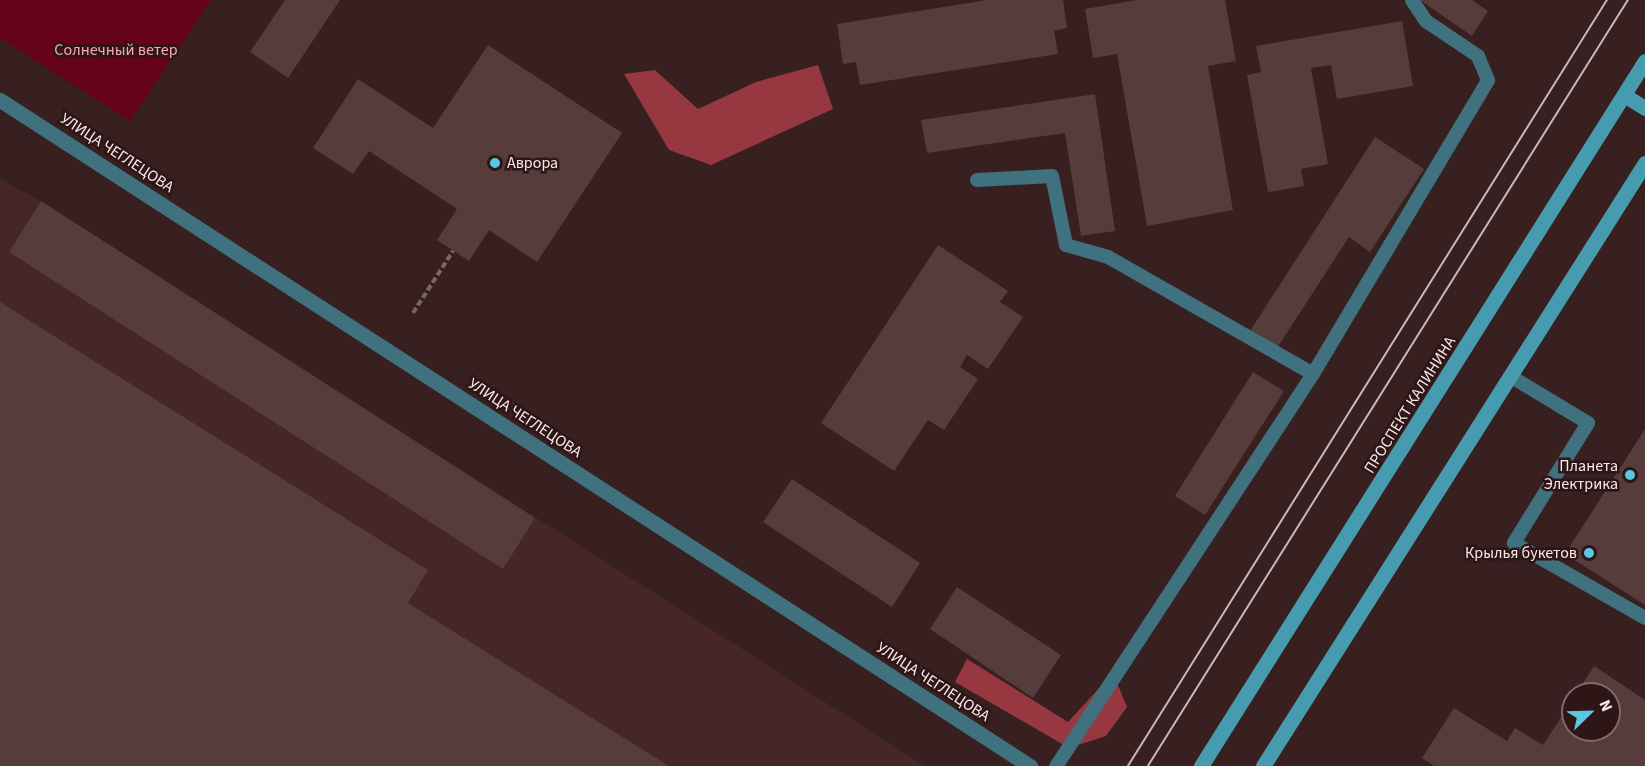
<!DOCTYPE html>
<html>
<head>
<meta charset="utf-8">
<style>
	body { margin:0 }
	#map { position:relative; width:1645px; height:766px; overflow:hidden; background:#381f20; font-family:"Source Sans 3",sans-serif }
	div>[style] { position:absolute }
	.built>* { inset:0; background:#462627 }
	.green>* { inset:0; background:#640319 }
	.forest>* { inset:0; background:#973841 }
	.building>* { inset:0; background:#573c3c }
	.path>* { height:4px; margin-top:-2px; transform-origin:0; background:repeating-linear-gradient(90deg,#7b6565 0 6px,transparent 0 9px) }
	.lane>* { height:14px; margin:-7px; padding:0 7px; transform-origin:7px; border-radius:7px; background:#3f717e }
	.street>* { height:15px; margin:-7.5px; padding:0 7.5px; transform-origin:7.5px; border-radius:7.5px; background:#3f717e }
	.secondary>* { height:15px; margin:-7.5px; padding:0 7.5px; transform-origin:7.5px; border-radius:7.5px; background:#469baf }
	.tram>* { height:1.5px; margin:-0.75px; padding:0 0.75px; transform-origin:0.75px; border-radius:0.75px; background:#cab7b7 }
	.dots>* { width:16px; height:16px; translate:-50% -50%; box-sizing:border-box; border:3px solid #2e1617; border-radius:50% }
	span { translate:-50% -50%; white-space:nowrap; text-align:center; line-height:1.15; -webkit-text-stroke:5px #2e1617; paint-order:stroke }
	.park-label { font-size:16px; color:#f7a8aa }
	.street-label { font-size:16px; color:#fae8e8 }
	.poi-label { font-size:16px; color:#fae8e8 }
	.left { translate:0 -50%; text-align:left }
	.right { translate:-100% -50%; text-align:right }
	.north { position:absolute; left:1561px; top:682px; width:60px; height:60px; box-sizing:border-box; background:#2e1617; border:2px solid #806a6b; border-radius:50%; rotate:67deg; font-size:16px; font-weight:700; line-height:24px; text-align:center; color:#fae8e8 }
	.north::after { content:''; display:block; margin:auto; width:21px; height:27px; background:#58c9e3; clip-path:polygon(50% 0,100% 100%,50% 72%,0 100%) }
</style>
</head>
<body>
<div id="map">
	<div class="built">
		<i style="clip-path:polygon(0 179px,41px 201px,925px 766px,0 766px)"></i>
	</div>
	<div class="green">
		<i style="clip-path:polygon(0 0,211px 0,130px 121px,0 38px)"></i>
	</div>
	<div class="forest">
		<i style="clip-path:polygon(818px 65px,833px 109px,711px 165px,669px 150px,624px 74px,655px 70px,698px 109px,756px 82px)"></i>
		<i style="clip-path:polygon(967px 659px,1068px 722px,1113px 673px,1127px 707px,1106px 736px,1069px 748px,955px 682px)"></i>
	</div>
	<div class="building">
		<i style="clip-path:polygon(285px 0,340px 0,288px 78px,250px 52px)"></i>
		<i style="clip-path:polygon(987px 0,1063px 0,1067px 28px,1054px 31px,1058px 54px,860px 85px,856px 62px,843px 64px,837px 24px)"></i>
		<i style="clip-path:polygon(1137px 0,1225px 0,1236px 61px,1208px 66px,1233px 210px,1147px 226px,1117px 54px,1093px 58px,1085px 9px)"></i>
		<i style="clip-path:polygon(1420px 0,1472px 0,1488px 11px,1472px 36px)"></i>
		<i style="clip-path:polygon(1402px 21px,1413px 86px,1337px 99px,1331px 65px,1311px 68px,1328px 164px,1301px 169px,1304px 186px,1268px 192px,1247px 75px,1261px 72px,1256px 46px)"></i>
		<i style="clip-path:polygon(488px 45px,622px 133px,537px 262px,489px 230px,469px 261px,437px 240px,457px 209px,369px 151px,353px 174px,313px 148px,358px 79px,433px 128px)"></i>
		<i style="clip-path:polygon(1095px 94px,1115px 231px,1081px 236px,1065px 133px,927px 153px,921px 120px)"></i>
		<i style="clip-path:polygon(1375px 137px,1424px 169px,1370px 252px,1349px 237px,1277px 348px,1250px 331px)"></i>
		<i style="clip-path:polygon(41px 201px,535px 518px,503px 569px,9px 252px)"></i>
		<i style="clip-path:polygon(938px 245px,1008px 291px,1000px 302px,1023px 317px,988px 369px,967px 355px,960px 367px,978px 379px,944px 430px,928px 420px,894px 471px,821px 423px)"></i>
		<i style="clip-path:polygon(0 302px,428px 570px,408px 603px,669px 766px,0 766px)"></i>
		<i style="clip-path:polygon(1253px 372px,1284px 391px,1205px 515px,1175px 496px)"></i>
		<i style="clip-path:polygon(1645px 429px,1645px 605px,1565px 554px)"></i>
		<i style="clip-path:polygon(792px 479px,920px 563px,892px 607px,763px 522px)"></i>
		<i style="clip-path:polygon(957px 587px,1061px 655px,1033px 698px,930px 629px)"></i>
		<i style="clip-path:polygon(1594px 666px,1645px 700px,1645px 766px,1434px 766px,1422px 758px,1454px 708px,1507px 741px,1515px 728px,1543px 745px,1573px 699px,1573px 730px,1609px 730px,1609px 694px,1576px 694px)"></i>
	</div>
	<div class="path">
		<i style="left:413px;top:313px;width:74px;rotate:-57.2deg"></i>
	</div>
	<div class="lane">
		<i style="left:977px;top:180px;width:75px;rotate:-3.1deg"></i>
		<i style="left:1052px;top:176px;width:70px;rotate:78.5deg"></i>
		<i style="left:1066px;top:245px;width:44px;rotate:15.9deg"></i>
		<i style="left:1108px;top:257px;width:236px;rotate:29.7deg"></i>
		<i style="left:1313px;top:374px;width:469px;rotate:123.2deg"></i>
		<i style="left:1313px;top:374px;width:342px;rotate:-59.2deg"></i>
		<i style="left:1488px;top:80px;width:26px;rotate:-113deg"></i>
		<i style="left:1478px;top:56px;width:63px;rotate:-146.1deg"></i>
		<i style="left:1426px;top:21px;width:25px;rotate:-124deg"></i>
		<i style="left:1510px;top:376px;width:91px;rotate:31.1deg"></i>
		<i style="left:1588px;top:423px;width:141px;rotate:121.7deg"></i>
		<i style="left:1514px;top:543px;width:151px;rotate:29.8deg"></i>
	</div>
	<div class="street">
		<i style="left:0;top:100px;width:1227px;rotate:32.89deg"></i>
	</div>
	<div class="secondary">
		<i style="left:1624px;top:95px;width:25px;rotate:32deg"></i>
		<i style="left:1201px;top:766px;width:833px;rotate:-57.8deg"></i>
		<i style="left:1263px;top:766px;width:714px;rotate:-57.65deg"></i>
	</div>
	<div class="tram">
		<i style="left:1128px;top:766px;width:903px;rotate:-57.98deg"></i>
		<i style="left:1148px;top:766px;width:904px;rotate:-57.93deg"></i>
	</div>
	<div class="dots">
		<i style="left:495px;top:163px;background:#58c9e3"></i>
		<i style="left:1630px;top:475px;background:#58c9e3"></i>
		<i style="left:1589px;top:553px;background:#58c9e3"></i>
	</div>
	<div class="park-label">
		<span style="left:116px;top:50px">Солнечный ветер</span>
	</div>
	<div class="street-label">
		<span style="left:117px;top:153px;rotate:33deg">УЛИЦА ЧЕГЛЕЦОВА</span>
		<span style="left:1410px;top:405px;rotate:-58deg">ПРОСПЕКТ КАЛИНИНА</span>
		<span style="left:525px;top:418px;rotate:33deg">УЛИЦА ЧЕГЛЕЦОВА</span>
		<span style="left:933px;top:682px;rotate:33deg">УЛИЦА ЧЕГЛЕЦОВА</span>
	</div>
	<div class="poi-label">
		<span class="left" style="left:507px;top:163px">Аврора</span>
		<span class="right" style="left:1618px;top:475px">Планета<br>Электрика</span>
		<span class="right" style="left:1577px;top:553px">Крылья букетов</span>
	</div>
	<div class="north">N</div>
</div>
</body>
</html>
